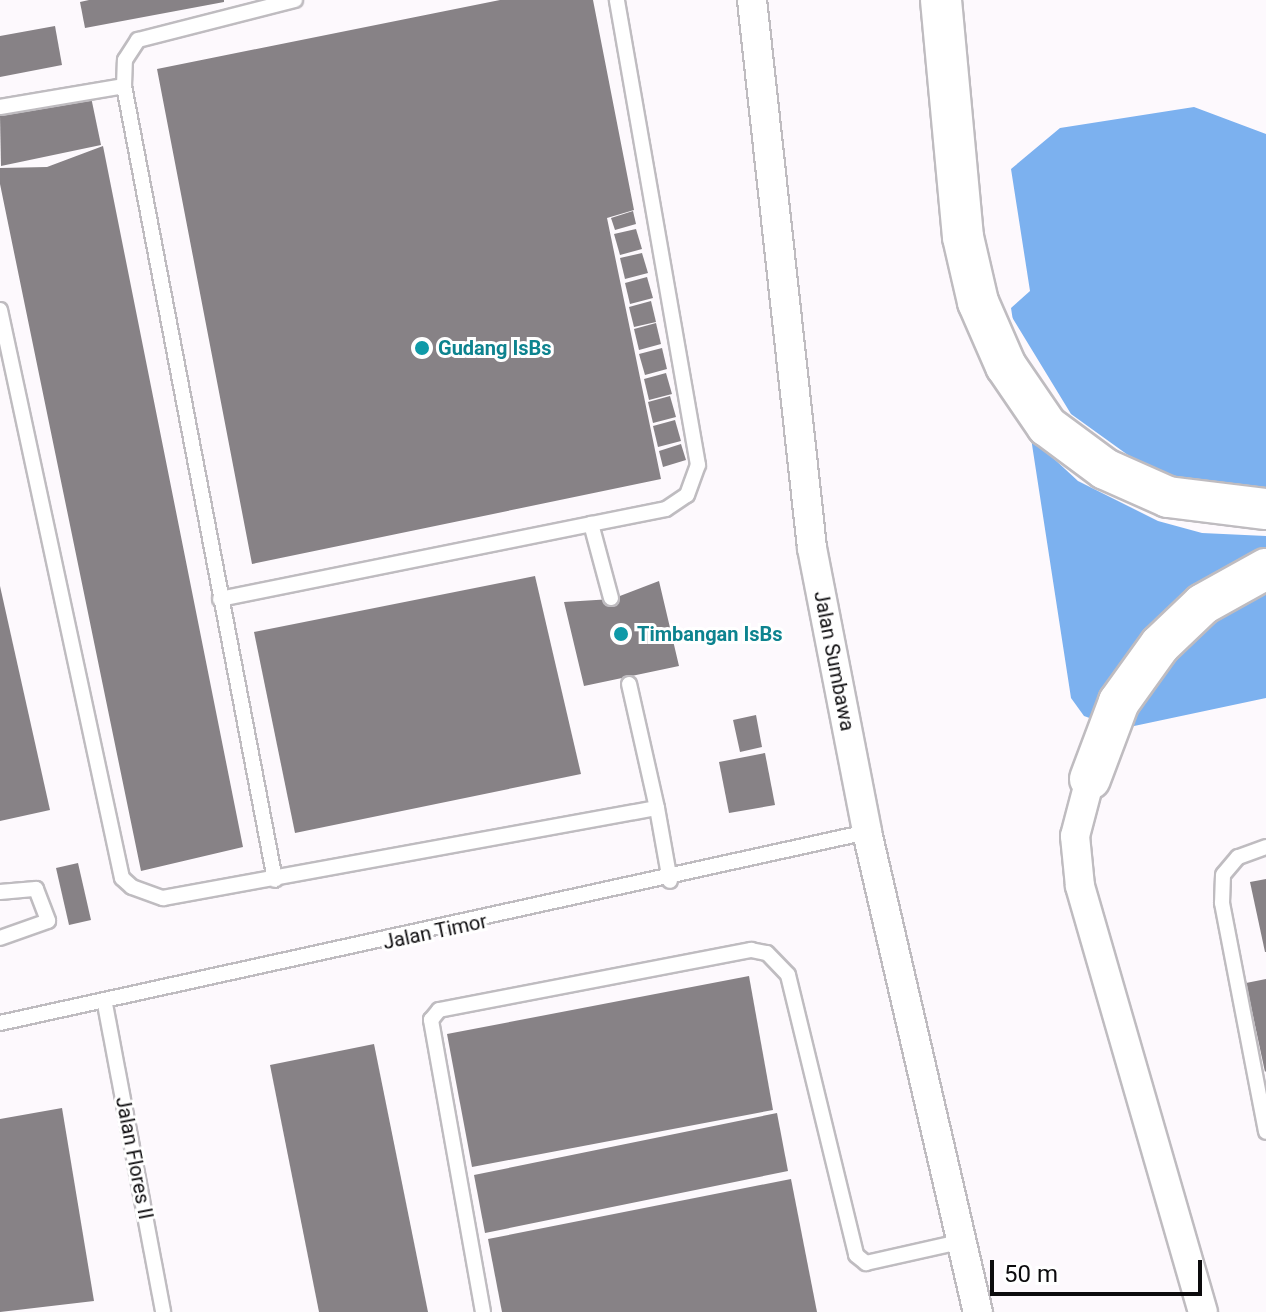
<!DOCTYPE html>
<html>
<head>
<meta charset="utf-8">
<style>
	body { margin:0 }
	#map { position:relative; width:1266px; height:1312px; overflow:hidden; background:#fdf9fd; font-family:Roboto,sans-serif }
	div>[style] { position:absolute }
	.water>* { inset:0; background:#7cb1ef }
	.pier>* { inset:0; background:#fdf9fd }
	.building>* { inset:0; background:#878286 }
	.roads { filter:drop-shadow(2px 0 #bfbcc0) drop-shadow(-2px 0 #bfbcc0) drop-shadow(0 2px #bfbcc0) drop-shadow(0 -2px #bfbcc0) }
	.service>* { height:14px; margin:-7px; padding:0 7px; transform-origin:7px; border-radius:7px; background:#fff }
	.minor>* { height:28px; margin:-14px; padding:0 14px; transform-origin:14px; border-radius:14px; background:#fff }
	.secondary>* { height:40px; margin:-20px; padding:0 20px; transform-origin:20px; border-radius:20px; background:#fff }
	.dots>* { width:22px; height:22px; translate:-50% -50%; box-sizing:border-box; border:4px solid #fff; border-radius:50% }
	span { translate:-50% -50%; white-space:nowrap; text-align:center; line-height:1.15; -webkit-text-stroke:6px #fff; paint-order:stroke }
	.culture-label { font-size:20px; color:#0d838f; font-weight:700 }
	.left { translate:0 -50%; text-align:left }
	.street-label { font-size:20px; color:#0c0b0d }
	.scale { position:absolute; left:990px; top:1260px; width:212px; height:36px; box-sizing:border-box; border:4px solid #0c0b0d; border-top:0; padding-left:10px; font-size:24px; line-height:28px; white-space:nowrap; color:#0c0b0d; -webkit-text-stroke:6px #fff; paint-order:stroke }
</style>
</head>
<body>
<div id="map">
	<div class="water">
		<i style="clip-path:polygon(1194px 107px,1266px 134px,1266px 698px,1120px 729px,1084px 716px,1071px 698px,1011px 308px,1030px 291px,1011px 169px,1060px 128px)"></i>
	</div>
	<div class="pier">
		<i style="clip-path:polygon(1007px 309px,1071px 414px,1146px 468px,1199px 485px,1266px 490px,1266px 536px,1202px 533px,1158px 521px,1078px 481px,1026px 433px)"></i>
	</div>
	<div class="building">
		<i style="clip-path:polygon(89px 0,224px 0,224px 2px,85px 28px,80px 2px)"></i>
		<i style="clip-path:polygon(500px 0,593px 0,634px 210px,607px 218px,661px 479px,252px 564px,157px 69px)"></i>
		<i style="clip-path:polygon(55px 26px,62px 65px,0 77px,0 36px)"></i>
		<i style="clip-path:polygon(91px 97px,101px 145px,1px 166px,0 116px)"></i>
		<i style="clip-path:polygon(103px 146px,243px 847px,141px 871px,0 184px,0 168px,47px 167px)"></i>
		<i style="clip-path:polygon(633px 211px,636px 224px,615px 230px,611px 218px)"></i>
		<i style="clip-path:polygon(636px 229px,642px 249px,620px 255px,614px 234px)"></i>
		<i style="clip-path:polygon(642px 253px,648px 273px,625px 279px,620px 258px)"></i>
		<i style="clip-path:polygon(647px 277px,653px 298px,630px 304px,625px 283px)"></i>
		<i style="clip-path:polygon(651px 301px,656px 322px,634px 327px,629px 307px)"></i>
		<i style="clip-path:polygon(656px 323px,661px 344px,639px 350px,634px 329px)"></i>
		<i style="clip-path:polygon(662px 348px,667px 369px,645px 375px,639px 354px)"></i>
		<i style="clip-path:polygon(666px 373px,672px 394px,649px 400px,644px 379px)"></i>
		<i style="clip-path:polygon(670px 396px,676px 417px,653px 423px,648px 402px)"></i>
		<i style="clip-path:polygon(675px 420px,681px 441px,658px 447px,653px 426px)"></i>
		<i style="clip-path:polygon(681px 444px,686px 460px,663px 467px,659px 451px)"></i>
		<i style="clip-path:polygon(535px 576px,581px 774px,295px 833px,254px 632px)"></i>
		<i style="clip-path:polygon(659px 581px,679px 666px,584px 686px,564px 602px,612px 599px)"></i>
		<i style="clip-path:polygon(0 586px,50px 810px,0 821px)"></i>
		<i style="clip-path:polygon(756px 715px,762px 747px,740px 752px,733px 720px)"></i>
		<i style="clip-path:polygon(765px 753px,775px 805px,729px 813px,719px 762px)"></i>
		<i style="clip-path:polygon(78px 863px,91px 920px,69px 925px,56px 868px)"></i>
		<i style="clip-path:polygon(1266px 879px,1266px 952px,1265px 952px,1250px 882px)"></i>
		<i style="clip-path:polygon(749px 976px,773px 1110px,472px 1167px,447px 1034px)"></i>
		<i style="clip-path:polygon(1266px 979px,1266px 1071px,1265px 1072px,1246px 983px)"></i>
		<i style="clip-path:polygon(374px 1044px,428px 1312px,319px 1312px,270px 1065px)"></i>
		<i style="clip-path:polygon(62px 1108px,94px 1301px,0 1312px,0 1119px)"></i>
		<i style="clip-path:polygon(777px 1113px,788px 1171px,485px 1233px,474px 1175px)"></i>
		<i style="clip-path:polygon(791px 1179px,817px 1312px,502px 1312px,488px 1239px)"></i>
	</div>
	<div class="roads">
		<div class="service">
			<i style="left:124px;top:86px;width:808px;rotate:79.23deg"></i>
			<i style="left:0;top:107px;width:126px;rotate:-9.6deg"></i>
			<i style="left:124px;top:86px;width:26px;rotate:-88deg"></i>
			<i style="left:125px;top:60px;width:24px;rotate:-57deg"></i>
			<i style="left:138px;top:40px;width:162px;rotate:-14.3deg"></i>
			<i style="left:0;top:310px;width:581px;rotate:77.88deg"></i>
			<i style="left:122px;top:878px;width:13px;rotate:42deg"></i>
			<i style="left:132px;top:887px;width:33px;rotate:20deg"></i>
			<i style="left:163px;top:898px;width:502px;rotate:-10.33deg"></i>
			<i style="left:657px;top:808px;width:127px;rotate:-102.7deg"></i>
			<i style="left:611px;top:598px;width:77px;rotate:-105.1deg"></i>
			<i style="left:591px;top:524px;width:76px;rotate:-11.3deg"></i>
			<i style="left:666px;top:509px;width:25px;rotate:-34deg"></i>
			<i style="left:687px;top:495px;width:32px;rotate:-70deg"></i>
			<i style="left:698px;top:465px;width:472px;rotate:-99.9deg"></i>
			<i style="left:220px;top:599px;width:379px;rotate:-11.4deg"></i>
			<i style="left:657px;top:808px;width:74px;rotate:79.9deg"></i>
			<i style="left:1266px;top:847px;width:30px;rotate:160deg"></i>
			<i style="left:1238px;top:857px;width:23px;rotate:130deg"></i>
			<i style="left:1223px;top:875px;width:28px;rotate:92deg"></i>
			<i style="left:1222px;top:903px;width:233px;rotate:79.1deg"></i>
			<i style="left:0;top:892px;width:36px;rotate:-5deg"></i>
			<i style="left:36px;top:889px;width:34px;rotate:69deg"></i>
			<i style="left:48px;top:921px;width:51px;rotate:160.5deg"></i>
			<i style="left:105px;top:1004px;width:313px;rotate:79.3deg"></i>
			<i style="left:0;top:1023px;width:888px;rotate:-12.42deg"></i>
			<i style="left:483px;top:1312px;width:297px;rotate:-100.1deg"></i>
			<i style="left:431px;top:1020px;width:13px;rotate:-51deg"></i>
			<i style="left:439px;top:1010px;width:318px;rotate:-10.9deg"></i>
			<i style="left:751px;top:950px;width:16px;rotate:11deg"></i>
			<i style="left:767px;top:953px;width:30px;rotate:46deg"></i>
			<i style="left:788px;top:975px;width:288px;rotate:76.3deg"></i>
			<i style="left:856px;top:1255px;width:13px;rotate:39deg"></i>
			<i style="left:866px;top:1263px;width:95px;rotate:-12.7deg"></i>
		</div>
		<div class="minor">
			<i style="left:752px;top:0;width:551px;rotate:83.75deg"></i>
			<i style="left:812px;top:548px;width:289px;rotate:79deg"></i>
			<i style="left:867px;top:832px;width:493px;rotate:77deg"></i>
			<i style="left:1090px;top:779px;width:59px;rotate:104.7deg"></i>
			<i style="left:1075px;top:836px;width:50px;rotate:84.3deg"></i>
			<i style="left:1080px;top:886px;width:443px;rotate:73.9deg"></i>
		</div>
		<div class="secondary">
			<i style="left:941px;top:0;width:238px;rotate:84.7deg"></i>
			<i style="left:963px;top:237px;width:67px;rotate:77deg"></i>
			<i style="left:978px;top:302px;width:70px;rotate:66.4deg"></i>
			<i style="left:1006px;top:366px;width:73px;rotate:55.7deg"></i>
			<i style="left:1047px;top:426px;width:72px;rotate:36.6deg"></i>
			<i style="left:1105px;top:469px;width:69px;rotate:24deg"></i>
			<i style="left:1168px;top:497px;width:99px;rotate:7deg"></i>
			<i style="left:1090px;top:779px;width:82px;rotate:-69.4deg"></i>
			<i style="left:1119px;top:702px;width:70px;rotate:-54.3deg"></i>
			<i style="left:1160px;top:645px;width:59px;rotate:-43.6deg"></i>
			<i style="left:1203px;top:604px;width:72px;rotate:-29.1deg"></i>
		</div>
	</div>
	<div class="dots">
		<i style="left:422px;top:348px;background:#0f9aa8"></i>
		<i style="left:621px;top:634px;background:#0f9aa8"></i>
	</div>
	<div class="culture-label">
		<span class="left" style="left:438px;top:348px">Gudang IsBs</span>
		<span class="left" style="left:637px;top:634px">Timbangan IsBs</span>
	</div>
	<div class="street-label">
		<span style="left:834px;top:661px;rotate:79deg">Jalan Sumbawa</span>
		<span style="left:435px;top:932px;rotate:-12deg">Jalan Timor</span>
		<span style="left:134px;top:1158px;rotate:79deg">Jalan Flores II</span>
	</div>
	<div class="scale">50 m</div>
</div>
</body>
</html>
